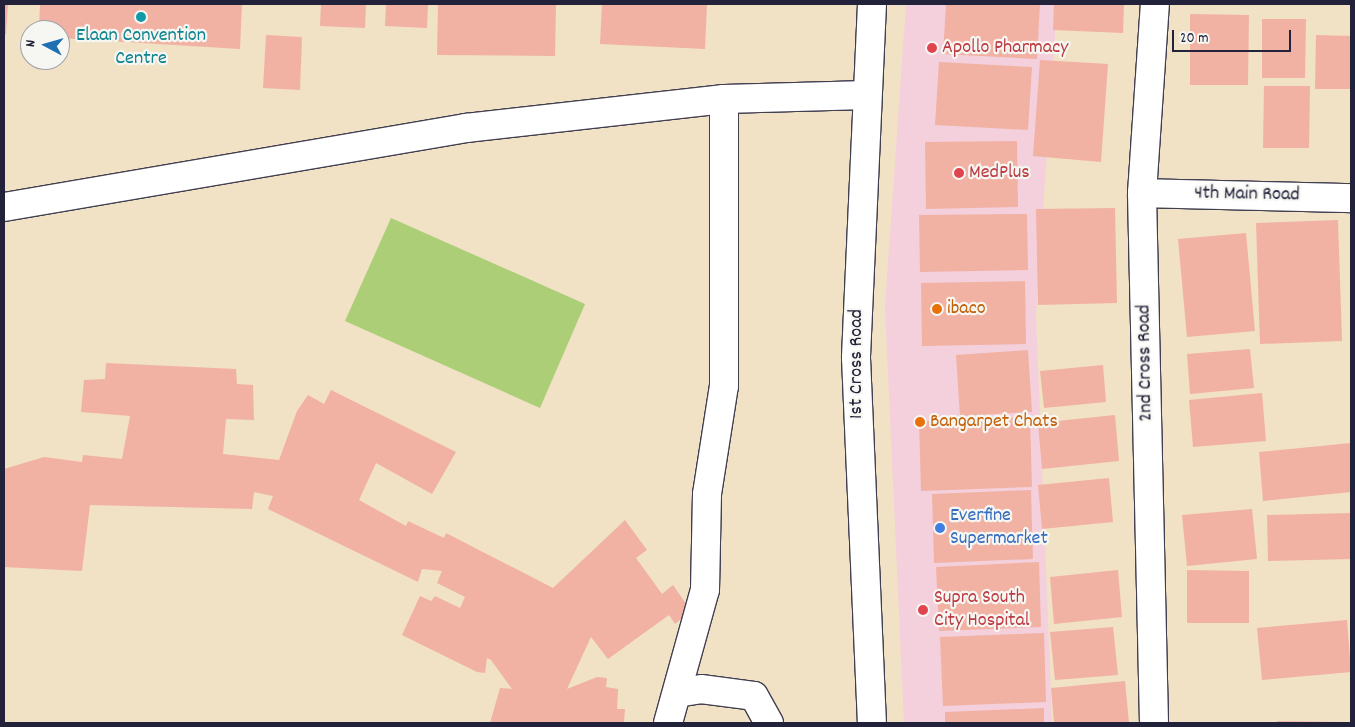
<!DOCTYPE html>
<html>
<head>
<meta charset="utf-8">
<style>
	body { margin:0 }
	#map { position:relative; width:1355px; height:727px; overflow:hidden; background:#f1e1c5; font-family:Dekko,sans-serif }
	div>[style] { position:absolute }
	.built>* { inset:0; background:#f4cfdc }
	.green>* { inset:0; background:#abce77 }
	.building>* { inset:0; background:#f1b2a3 }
	.roads { filter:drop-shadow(1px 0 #413f50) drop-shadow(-1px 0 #413f50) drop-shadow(0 1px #413f50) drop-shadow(0 -1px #413f50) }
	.minor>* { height:28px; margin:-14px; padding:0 14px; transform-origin:14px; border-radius:14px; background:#fff }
	.dots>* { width:14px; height:14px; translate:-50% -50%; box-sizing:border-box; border:2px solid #f6f6f2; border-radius:50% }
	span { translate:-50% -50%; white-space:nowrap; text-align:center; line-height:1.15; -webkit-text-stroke:4.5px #f6f6f2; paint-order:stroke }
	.culture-label { font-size:20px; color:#0d838f }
	.health-label { font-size:20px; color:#be3a42 }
	.left { translate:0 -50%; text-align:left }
	.street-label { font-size:20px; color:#22223b }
	.food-label { font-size:20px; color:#c56008 }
	.shop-label { font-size:20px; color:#366cbe }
	.frame { position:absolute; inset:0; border:5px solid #22223b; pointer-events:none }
	.north { position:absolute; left:20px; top:20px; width:50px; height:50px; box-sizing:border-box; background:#f6f6f2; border:1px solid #a1a1a9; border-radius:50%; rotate:276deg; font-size:14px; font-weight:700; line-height:20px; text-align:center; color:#22223b }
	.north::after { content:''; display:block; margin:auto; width:18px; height:22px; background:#1f6fb2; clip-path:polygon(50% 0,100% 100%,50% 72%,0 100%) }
	.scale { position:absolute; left:1172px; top:30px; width:119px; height:22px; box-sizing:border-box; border:2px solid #22223b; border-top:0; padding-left:6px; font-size:15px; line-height:18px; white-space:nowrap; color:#22223b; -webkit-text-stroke:4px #f6f6f2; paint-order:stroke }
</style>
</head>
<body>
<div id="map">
	<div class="built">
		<i style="clip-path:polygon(906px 4px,1057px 4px,1036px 315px,1052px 723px,904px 723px,885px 307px)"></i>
	</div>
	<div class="green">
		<i style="clip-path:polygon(391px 218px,585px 304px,540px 408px,345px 321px)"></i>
	</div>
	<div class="building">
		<i style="clip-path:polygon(4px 4px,8px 4px,6px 34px,4px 34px)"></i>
		<i style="clip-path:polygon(40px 4px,242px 4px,240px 49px,60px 38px,60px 30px,39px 30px)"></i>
		<i style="clip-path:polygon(321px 4px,366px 4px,365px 28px,320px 26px)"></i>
		<i style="clip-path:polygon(386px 4px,428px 4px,427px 28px,385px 26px)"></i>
		<i style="clip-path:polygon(438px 4px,556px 4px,555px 56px,437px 55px)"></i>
		<i style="clip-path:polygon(602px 4px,707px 4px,705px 49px,600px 44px)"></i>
		<i style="clip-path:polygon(946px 4px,1040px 4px,1037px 59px,943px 54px)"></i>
		<i style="clip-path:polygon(1054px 4px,1124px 4px,1123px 33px,1053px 30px)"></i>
		<i style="clip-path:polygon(1190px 14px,1249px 15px,1248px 85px,1190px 85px)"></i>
		<i style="clip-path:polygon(1262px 19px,1306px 19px,1305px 78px,1262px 78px)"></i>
		<i style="clip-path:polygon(266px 35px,302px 37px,300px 90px,263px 88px)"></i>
		<i style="clip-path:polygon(1316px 35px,1351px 36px,1351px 89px,1315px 89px)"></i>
		<i style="clip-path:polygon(1040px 60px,1108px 64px,1101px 162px,1033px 156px)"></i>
		<i style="clip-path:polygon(939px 62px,1032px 67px,1028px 130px,935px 125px)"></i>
		<i style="clip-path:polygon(1264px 86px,1310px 86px,1309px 148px,1263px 148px)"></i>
		<i style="clip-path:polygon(1017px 141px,1018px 207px,926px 209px,925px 142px)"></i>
		<i style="clip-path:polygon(1115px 208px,1117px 303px,1038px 305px,1036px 209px)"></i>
		<i style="clip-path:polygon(1027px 214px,1028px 270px,920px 272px,919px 215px)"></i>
		<i style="clip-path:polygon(1338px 220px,1342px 341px,1260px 344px,1256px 223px)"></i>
		<i style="clip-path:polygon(1246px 233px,1255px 331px,1187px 337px,1178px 239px)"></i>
		<i style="clip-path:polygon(1025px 281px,1026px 344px,922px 346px,921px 283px)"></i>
		<i style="clip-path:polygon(1250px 349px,1254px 388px,1190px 394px,1187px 354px)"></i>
		<i style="clip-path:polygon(1028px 350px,1032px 412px,960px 416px,956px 355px)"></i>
		<i style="clip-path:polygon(106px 363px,236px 369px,237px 384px,253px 385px,254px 420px,226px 419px,223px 454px,279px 460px,297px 411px,308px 395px,324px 404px,331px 390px,456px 452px,432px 494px,376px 463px,359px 500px,406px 526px,408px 521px,444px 538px,446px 533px,553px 588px,625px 520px,647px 550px,636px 558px,662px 594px,673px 585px,691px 611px,675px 624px,669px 615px,608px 659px,591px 637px,567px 689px,597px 677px,607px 678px,606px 687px,618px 689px,617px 709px,625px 709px,624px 723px,490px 723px,500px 688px,512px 689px,491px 660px,487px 658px,485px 673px,477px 672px,402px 635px,420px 596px,431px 601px,435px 596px,460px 608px,465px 597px,437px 583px,442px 571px,422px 569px,418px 582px,268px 509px,273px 496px,254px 492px,252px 509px,90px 505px,82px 571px,4px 567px,4px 469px,44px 457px,82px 462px,83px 455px,122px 459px,130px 416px,81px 412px,84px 380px,105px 379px)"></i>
		<i style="clip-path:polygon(1103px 365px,1106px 402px,1044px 408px,1040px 371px)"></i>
		<i style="clip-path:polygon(1262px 393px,1266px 441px,1193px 447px,1189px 400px)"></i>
		<i style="clip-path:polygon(1115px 415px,1119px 461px,1042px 469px,1038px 423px)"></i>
		<i style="clip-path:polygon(1030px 417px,1032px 487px,921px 491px,919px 421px)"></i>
		<i style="clip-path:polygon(1351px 443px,1351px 492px,1263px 501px,1259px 452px)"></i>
		<i style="clip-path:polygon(1109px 478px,1113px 522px,1042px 529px,1038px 485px)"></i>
		<i style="clip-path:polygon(1031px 490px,1033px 559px,934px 563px,932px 494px)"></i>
		<i style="clip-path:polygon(1252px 509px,1257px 559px,1187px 566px,1182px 515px)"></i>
		<i style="clip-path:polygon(1351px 513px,1351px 559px,1268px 561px,1267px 515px)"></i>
		<i style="clip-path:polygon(1039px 562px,1041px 627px,939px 631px,936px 567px)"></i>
		<i style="clip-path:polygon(1118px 570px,1122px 617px,1054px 624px,1050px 577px)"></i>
		<i style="clip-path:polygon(1187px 570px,1249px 571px,1249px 623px,1187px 623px)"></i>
		<i style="clip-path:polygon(1347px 620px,1351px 672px,1262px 680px,1257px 628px)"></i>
		<i style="clip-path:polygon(1113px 627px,1118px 675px,1055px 680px,1050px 632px)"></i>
		<i style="clip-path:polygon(1044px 633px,1046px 702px,943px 706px,940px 637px)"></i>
		<i style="clip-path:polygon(1125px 681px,1129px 723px,1054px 723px,1051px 688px)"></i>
		<i style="clip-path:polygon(1044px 708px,1044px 723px,945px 723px,945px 712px)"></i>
		<i style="clip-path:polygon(1277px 721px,1344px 722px,1344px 723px,1277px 723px)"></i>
	</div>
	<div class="roads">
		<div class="minor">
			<i style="left:872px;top:4px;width:354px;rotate:92.6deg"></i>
			<i style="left:856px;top:358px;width:365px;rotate:87.5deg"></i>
			<i style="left:1142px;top:193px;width:209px;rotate:1.4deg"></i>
			<i style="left:4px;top:207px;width:469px;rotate:-9.7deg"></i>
			<i style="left:466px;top:128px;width:260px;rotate:-6.4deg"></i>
			<i style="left:724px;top:99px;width:143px;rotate:-1.6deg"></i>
			<i style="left:677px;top:693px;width:24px;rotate:-9deg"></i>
			<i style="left:701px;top:689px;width:53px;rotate:7.5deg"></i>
			<i style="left:754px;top:696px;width:31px;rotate:61deg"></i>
			<i style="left:668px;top:723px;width:138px;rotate:-74.5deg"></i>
			<i style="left:705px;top:590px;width:96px;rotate:-88.8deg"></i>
			<i style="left:707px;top:494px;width:109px;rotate:-81.1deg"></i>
			<i style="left:724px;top:386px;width:287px;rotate:-90deg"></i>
			<i style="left:1154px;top:723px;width:530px;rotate:-91.3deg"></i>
			<i style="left:1142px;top:193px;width:189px;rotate:-86.1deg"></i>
		</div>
	</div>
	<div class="dots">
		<i style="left:141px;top:17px;background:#0f9aa8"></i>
		<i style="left:932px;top:48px;background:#e0444e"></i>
		<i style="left:959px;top:173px;background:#e0444e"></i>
		<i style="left:937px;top:309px;background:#e8710a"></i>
		<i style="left:920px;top:422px;background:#e8710a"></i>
		<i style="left:940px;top:528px;background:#3f7fe0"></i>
		<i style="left:923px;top:610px;background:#e0444e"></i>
	</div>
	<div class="culture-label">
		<span style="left:141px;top:48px">Elaan Convention<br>Centre</span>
	</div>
	<div class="health-label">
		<span class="left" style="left:942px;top:48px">Apollo Pharmacy</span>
		<span class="left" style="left:969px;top:173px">MedPlus</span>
		<span class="left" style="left:934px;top:610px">Supra South<br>City Hospital</span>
	</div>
	<div class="street-label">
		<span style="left:1247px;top:195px;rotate:1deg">4th Main Road</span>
		<span style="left:1146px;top:363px;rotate:-91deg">2nd Cross Road</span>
		<span style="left:857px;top:364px;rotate:-90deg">1st Cross Road</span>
	</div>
	<div class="food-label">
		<span class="left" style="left:947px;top:309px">ibaco</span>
		<span class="left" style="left:930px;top:422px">Bangarpet Chats</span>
	</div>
	<div class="shop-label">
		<span class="left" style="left:950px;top:528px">Everfine<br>Supermarket</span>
	</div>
	<div class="frame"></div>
	<div class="north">N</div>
	<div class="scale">20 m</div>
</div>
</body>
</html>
